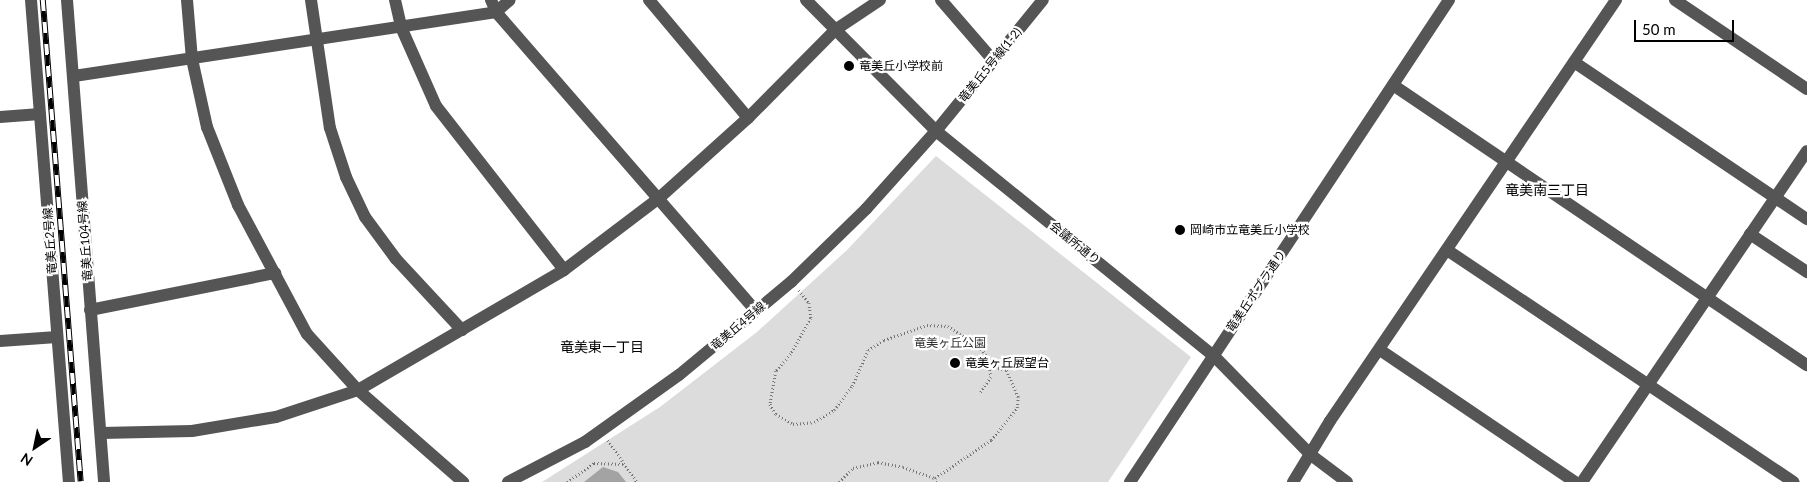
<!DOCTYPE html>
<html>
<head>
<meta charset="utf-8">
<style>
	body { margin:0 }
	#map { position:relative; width:1807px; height:482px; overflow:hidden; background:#fff; font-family:Lato,"Noto Sans JP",sans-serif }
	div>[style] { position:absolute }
	.green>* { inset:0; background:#dcdcdc }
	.water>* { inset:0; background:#a3a3a3 }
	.path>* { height:2.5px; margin-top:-1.25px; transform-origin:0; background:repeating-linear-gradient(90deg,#777 0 1px,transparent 0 3.5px) }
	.minor>* { height:12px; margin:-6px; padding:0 6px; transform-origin:6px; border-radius:6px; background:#555 }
	.rail>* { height:5.5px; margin-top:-2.75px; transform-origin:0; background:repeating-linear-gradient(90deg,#fff 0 11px,#000 0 22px); box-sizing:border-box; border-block:1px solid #000 }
	.dots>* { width:14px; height:14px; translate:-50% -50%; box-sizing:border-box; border:2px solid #fff; border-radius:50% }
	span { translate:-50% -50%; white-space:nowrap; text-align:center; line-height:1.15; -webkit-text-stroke:4.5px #fff; paint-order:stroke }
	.street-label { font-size:12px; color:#000 }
	.poi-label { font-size:12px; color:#000 }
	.left { translate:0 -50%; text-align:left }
	.park-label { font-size:12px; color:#333 }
	.neighbourhood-label { font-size:14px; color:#000 }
	.north { position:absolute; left:10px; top:422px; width:50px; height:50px; -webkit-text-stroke:4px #fff; paint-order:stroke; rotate:214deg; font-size:14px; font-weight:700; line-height:20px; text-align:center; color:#000 }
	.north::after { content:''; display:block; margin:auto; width:18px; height:22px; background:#000; clip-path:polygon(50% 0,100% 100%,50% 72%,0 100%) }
	.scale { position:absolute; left:1634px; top:20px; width:100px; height:22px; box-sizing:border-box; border:2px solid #000; border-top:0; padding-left:6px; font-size:15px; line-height:18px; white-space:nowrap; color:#000; -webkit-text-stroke:4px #fff; paint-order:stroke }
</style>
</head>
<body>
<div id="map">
	<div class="green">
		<i style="clip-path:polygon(936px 156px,1191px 357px,1108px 482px,542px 482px,660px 407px,757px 332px,847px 250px)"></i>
	</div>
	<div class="water">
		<i style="clip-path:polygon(603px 467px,618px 472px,626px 482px,584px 482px)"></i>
	</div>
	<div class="path">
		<i style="left:799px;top:290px;width:16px;rotate:52deg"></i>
		<i style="left:809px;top:303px;width:15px;rotate:82deg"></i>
		<i style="left:811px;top:318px;width:41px;rotate:119.1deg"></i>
		<i style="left:791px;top:354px;width:23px;rotate:131deg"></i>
		<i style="left:776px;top:371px;width:34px;rotate:100deg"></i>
		<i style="left:770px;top:404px;width:12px;rotate:59deg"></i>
		<i style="left:776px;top:414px;width:20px;rotate:30deg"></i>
		<i style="left:793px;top:424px;width:21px;rotate:-5deg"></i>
		<i style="left:814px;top:422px;width:23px;rotate:-31deg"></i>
		<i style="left:834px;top:410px;width:30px;rotate:-53deg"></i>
		<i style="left:852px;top:386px;width:39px;rotate:-66deg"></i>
		<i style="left:868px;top:350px;width:19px;rotate:-32deg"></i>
		<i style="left:884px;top:340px;width:46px;rotate:-19.2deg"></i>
		<i style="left:927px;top:325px;width:21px;rotate:3deg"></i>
		<i style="left:948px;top:326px;width:37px;rotate:33deg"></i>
		<i style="left:979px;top:346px;width:13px;rotate:51deg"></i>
		<i style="left:987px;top:356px;width:21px;rotate:79deg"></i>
		<i style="left:991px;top:377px;width:20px;rotate:123deg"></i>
		<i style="left:608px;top:440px;width:51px;rotate:55.4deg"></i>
		<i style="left:935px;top:478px;width:68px;rotate:-34.2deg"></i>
		<i style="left:991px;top:440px;width:41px;rotate:-50.9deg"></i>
		<i style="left:1017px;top:408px;width:11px;rotate:-85deg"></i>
		<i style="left:1018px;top:397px;width:30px;rotate:-114deg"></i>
		<i style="left:1006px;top:370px;width:15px;rotate:-169deg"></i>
		<i style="left:567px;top:482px;width:33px;rotate:-35deg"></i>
		<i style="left:594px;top:463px;width:30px;rotate:2deg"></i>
		<i style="left:839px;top:482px;width:20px;rotate:-45deg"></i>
		<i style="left:853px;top:468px;width:26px;rotate:-13deg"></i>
		<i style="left:878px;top:462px;width:25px;rotate:11deg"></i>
		<i style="left:903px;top:467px;width:34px;rotate:19deg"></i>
		<i style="left:935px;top:478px;width:4px;rotate:76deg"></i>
	</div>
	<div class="minor">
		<i style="left:31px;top:0;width:483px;rotate:85.5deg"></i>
		<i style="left:67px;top:0;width:483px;rotate:85.6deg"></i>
		<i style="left:187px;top:0;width:59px;rotate:85.2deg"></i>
		<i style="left:192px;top:59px;width:70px;rotate:77.6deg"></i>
		<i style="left:207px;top:127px;width:84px;rotate:68.3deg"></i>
		<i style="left:238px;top:205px;width:146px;rotate:61.9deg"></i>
		<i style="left:307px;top:334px;width:76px;rotate:47.7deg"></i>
		<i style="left:358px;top:390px;width:140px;rotate:41.2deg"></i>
		<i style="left:311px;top:0;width:129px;rotate:81.6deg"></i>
		<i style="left:330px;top:128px;width:52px;rotate:71.9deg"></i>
		<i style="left:346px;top:177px;width:44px;rotate:64.6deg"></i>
		<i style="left:365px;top:217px;width:52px;rotate:53.6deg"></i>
		<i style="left:396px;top:259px;width:97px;rotate:47.1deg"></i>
		<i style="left:395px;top:0;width:28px;rotate:77deg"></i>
		<i style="left:401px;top:27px;width:86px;rotate:66.1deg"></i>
		<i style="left:436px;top:106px;width:208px;rotate:52deg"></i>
		<i style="left:491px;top:0;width:13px;rotate:67deg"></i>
		<i style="left:496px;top:12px;width:396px;rotate:49deg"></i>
		<i style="left:649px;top:0;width:154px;rotate:50deg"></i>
		<i style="left:806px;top:0;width:185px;rotate:45.2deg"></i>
		<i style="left:936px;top:131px;width:356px;rotate:39deg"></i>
		<i style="left:1213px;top:355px;width:140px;rotate:45.6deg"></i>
		<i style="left:1311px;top:455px;width:45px;rotate:36.9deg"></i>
		<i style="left:941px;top:0;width:79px;rotate:49.1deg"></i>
		<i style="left:1675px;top:0;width:159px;rotate:34deg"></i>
		<i style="left:1574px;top:62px;width:281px;rotate:34deg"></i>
		<i style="left:74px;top:76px;width:427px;rotate:-8.6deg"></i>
		<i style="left:496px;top:12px;width:18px;rotate:-41deg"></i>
		<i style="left:1393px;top:85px;width:500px;rotate:34.1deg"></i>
		<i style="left:0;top:117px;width:40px;rotate:-4.3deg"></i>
		<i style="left:1750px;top:234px;width:69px;rotate:33.7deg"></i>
		<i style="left:1447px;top:250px;width:417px;rotate:33.8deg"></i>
		<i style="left:90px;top:310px;width:189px;rotate:-11.3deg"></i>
		<i style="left:0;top:341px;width:57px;rotate:-4deg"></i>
		<i style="left:1380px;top:350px;width:235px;rotate:34.1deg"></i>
		<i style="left:101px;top:433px;width:91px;rotate:-1.3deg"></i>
		<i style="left:192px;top:431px;width:85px;rotate:-9.5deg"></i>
		<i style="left:276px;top:417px;width:86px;rotate:-18.2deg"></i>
		<i style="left:358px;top:390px;width:238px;rotate:-30.2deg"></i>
		<i style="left:564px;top:270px;width:118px;rotate:-37.1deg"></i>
		<i style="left:658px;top:199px;width:121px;rotate:-42deg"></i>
		<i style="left:748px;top:118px;width:124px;rotate:-45.3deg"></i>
		<i style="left:835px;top:30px;width:54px;rotate:-33.7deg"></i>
		<i style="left:508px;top:482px;width:87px;rotate:-27.5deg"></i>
		<i style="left:585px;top:442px;width:115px;rotate:-35.5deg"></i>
		<i style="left:679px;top:375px;width:146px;rotate:-39.7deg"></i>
		<i style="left:791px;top:282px;width:105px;rotate:-44.2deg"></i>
		<i style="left:866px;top:209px;width:105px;rotate:-48.1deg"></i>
		<i style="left:936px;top:131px;width:169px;rotate:-50.8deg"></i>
		<i style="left:1130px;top:482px;width:578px;rotate:-56.5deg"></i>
		<i style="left:1293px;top:482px;width:71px;rotate:-58.8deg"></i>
		<i style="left:1330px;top:421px;width:509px;rotate:-55.81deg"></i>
		<i style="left:1582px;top:482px;width:400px;rotate:-55.8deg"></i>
	</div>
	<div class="rail">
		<i style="left:43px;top:0;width:483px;rotate:85.5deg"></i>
	</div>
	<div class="dots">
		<i style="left:849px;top:66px;background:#000"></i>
		<i style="left:1180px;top:230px;background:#000"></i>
		<i style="left:955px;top:363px;background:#000"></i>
	</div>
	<div class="street-label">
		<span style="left:990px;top:65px;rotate:-51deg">竜美丘5号線(1-2)</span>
		<span style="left:50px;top:241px;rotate:-94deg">竜美丘2号線</span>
		<span style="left:85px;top:241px;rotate:-94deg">竜美丘104号線</span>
		<span style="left:1075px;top:243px;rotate:39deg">会議所通り</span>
		<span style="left:1256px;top:291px;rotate:-56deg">竜美丘ポプラ通り</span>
		<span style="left:738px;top:326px;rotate:-40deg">竜美丘4号線</span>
	</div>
	<div class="poi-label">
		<span class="left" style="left:859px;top:66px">竜美丘小学校前</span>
		<span class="left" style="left:1190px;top:230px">岡崎市立竜美丘小学校</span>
		<span class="left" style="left:965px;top:363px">竜美ヶ丘展望台</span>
	</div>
	<div class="park-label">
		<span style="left:950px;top:343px">竜美ヶ丘公園</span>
	</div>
	<div class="neighbourhood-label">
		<span style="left:1547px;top:190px">竜美南三丁目</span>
		<span style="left:602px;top:347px">竜美東一丁目</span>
	</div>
	<div class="north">N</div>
	<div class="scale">50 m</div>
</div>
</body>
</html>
